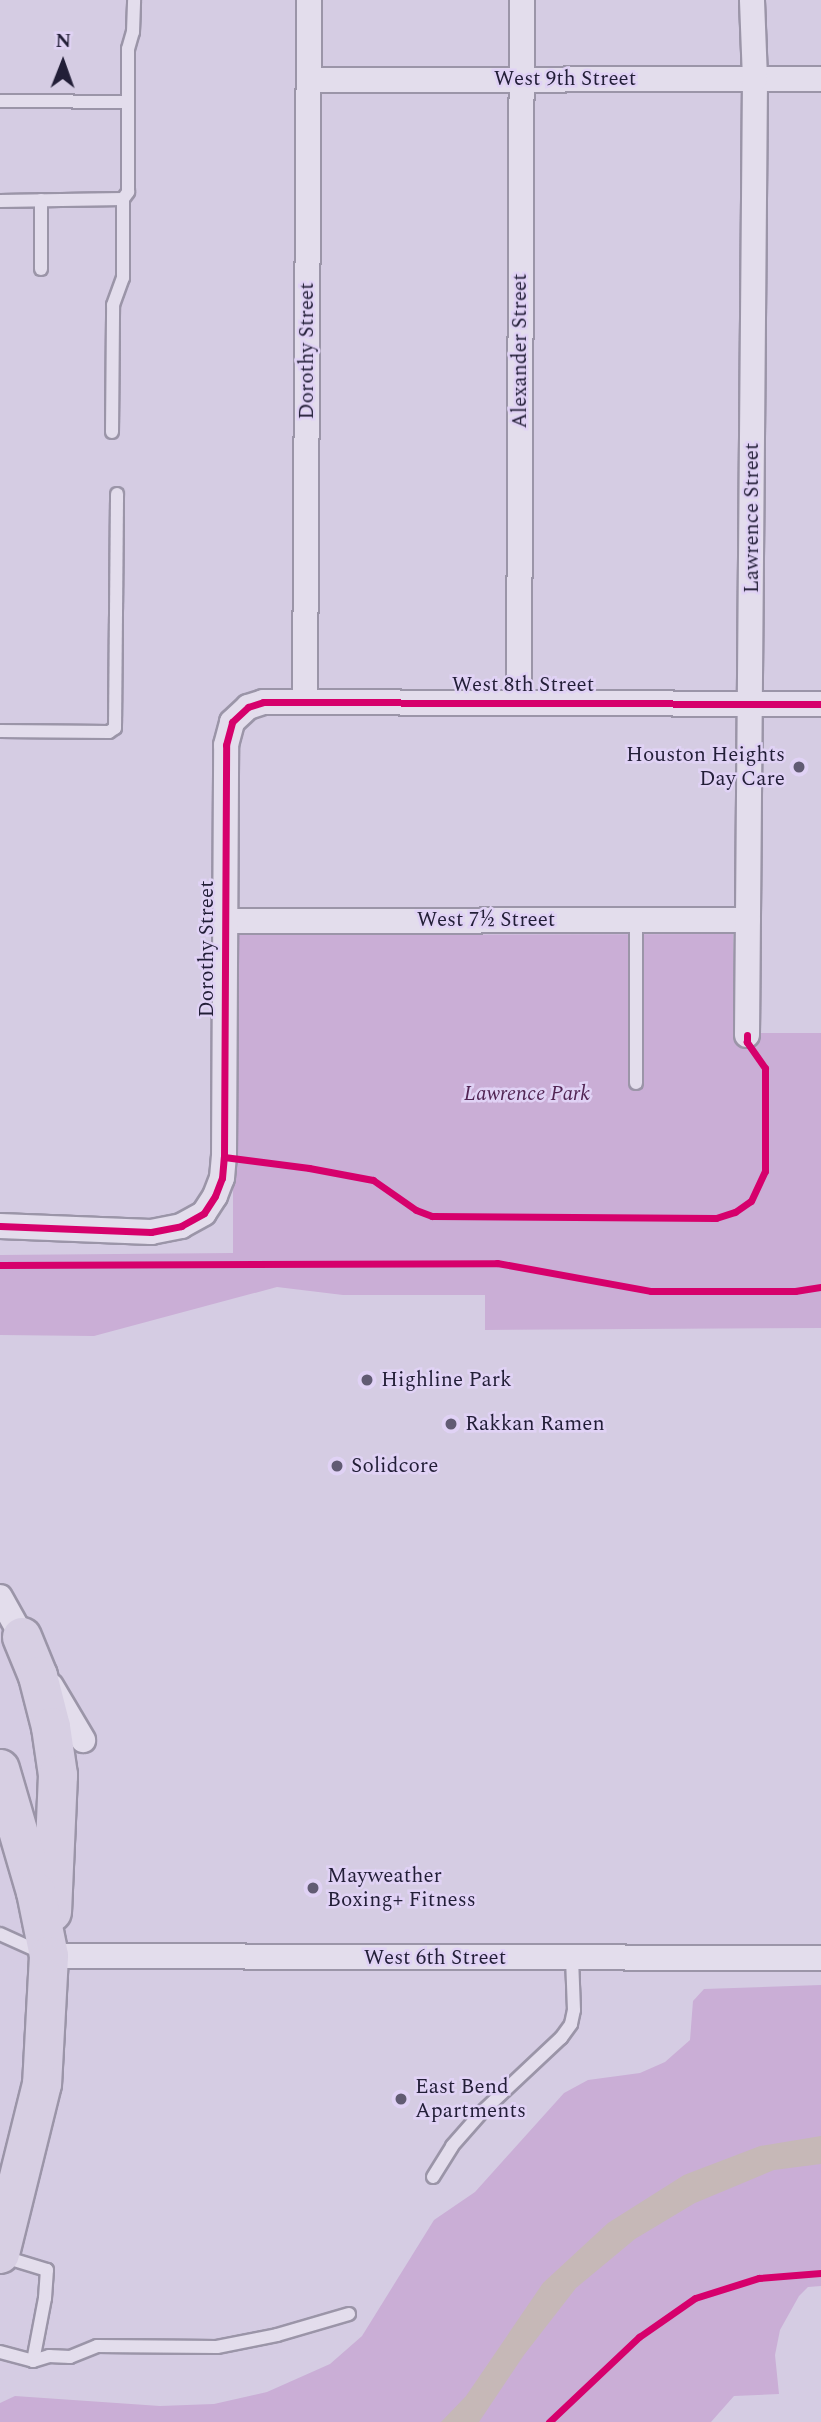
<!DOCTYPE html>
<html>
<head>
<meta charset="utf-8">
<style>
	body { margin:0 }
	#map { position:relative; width:821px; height:2422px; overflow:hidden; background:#d5cce3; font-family:Spectral,serif }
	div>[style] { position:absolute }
	.green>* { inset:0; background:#caaed6 }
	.water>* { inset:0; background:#c6b8b7 }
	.roads { filter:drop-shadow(2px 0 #9b95a8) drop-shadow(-2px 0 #9b95a8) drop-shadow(0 2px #9b95a8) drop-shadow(0 -2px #9b95a8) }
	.lane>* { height:12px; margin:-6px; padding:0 6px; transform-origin:6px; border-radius:6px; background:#e3ddec }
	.street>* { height:24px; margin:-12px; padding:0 12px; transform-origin:12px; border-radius:12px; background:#e3ddec }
	.primary>* { height:38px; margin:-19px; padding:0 19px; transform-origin:19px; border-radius:19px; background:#d7cfe3 }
	.cycleway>* { height:7px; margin:-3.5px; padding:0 3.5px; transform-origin:3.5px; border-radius:3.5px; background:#d6006c }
	.dots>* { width:19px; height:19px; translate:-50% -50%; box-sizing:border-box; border:4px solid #e0d2f5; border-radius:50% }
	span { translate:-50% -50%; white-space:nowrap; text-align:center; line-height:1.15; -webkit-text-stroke:5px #e0d2f5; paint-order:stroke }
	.street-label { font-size:21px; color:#221e37 }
	.poi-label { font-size:21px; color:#221e37 }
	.right { translate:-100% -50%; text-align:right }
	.left { translate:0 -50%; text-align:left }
	.park-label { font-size:21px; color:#512453; font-style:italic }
	.north { position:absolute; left:28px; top:28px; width:70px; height:70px; -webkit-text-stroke:5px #e0d2f5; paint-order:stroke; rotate:1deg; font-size:19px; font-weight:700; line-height:28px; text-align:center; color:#221e37 }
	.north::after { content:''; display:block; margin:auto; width:24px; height:32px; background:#221e37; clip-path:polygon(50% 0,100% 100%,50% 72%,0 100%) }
</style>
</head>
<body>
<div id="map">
	<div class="green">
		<i style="clip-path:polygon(733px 934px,733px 1033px,821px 1033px,821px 1328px,485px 1330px,485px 1295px,343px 1295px,277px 1287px,94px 1336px,0 1335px,0 1255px,233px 1253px,233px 935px)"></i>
		<i style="clip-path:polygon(821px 1985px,821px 2286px,808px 2287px,799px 2296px,780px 2330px,775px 2355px,779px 2394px,734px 2396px,711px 2422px,0 2422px,0 2403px,15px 2396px,160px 2406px,214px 2404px,267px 2392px,330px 2364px,362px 2336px,434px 2220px,475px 2192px,564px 2093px,588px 2080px,640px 2073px,665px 2062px,690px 2040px,693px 2001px,704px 1989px)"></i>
	</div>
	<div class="water">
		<i style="clip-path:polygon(821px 2136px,821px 2164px,774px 2170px,695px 2203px,635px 2239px,576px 2288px,524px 2355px,479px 2422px,441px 2422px,466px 2396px,543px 2283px,608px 2223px,684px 2175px,760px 2146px)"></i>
	</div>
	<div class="roads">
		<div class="lane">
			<i style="left:0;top:101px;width:128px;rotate:0.4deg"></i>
			<i style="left:41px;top:200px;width:69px;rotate:90deg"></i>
			<i style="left:0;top:201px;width:123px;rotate:-0.9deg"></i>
			<i style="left:123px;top:199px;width:9px;rotate:-54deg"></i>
			<i style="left:128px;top:192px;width:143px;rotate:-90deg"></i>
			<i style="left:128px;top:49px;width:18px;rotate:-74deg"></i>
			<i style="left:133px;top:32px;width:32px;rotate:-88deg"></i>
			<i style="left:112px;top:432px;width:127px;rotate:-89.5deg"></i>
			<i style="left:113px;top:305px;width:29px;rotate:-70deg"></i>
			<i style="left:123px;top:278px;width:79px;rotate:-90deg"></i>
			<i style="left:0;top:731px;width:109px;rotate:0.5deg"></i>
			<i style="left:109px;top:732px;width:7px;rotate:-34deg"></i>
			<i style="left:115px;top:728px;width:234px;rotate:-89.5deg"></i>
			<i style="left:636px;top:1083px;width:163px;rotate:-90deg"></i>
			<i style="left:0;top:1934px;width:46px;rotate:24.3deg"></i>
			<i style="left:433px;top:2177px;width:36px;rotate:-58deg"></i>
			<i style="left:452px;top:2146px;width:44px;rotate:-48.7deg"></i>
			<i style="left:481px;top:2113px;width:110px;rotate:-43.2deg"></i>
			<i style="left:561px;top:2038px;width:17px;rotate:-54deg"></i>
			<i style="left:571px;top:2024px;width:14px;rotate:-78deg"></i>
			<i style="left:574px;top:2010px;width:52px;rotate:-92.2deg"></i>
			<i style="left:0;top:2352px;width:34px;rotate:15deg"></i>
			<i style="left:33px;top:2361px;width:64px;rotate:-79.2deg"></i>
			<i style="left:45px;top:2298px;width:28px;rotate:-86deg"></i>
			<i style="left:47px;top:2270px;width:48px;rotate:-163.1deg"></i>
			<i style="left:33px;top:2361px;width:17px;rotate:-17deg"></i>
			<i style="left:49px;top:2356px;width:21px;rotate:3deg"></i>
			<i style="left:70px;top:2357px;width:29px;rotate:-22deg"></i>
			<i style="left:97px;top:2346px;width:120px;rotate:0.5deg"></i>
			<i style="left:217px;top:2347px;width:61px;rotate:-11.3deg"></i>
			<i style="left:277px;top:2335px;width:75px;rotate:-16.3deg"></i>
		</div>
		<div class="street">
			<i style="left:309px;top:80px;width:512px;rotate:-0.11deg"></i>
			<i style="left:305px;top:702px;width:702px;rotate:-89.67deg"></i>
			<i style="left:519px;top:702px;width:702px;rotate:-89.76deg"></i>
			<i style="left:225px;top:921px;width:523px;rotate:-0.11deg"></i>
			<i style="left:747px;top:1035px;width:956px;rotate:-89.52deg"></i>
			<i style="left:755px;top:79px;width:79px;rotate:-92.2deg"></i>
			<i style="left:0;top:1226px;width:151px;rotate:2.3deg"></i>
			<i style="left:151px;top:1232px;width:31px;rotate:-11deg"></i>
			<i style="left:181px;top:1226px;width:26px;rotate:-29deg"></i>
			<i style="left:204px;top:1213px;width:20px;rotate:-57deg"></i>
			<i style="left:215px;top:1196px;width:19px;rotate:-69deg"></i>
			<i style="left:222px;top:1178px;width:21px;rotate:-85deg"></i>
			<i style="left:224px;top:1157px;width:412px;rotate:-89.7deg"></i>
			<i style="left:226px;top:745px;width:24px;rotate:-75deg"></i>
			<i style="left:232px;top:722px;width:22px;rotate:-43deg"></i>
			<i style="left:248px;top:707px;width:16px;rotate:-18deg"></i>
			<i style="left:263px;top:702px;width:558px;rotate:0.21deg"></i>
			<i style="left:0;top:1597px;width:60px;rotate:60.9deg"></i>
			<i style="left:51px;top:1686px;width:63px;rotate:59.3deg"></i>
			<i style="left:49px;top:1956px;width:772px;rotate:0.15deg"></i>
		</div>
		<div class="primary">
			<i style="left:22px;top:1637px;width:42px;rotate:67.7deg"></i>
			<i style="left:38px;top:1676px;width:53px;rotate:75.7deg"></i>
			<i style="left:51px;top:1727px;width:49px;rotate:81.7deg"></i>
			<i style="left:58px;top:1775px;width:137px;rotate:92.5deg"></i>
			<i style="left:0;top:1769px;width:128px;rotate:73.7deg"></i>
			<i style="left:36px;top:1892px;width:65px;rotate:78.5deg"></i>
			<i style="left:49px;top:1956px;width:128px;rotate:93.1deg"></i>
			<i style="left:42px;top:2084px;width:175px;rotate:103.9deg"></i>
		</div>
	</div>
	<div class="cycleway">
		<i style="left:224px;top:1157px;width:86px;rotate:7.4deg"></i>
		<i style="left:309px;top:1168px;width:65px;rotate:10.6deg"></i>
		<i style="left:373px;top:1180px;width:52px;rotate:34.9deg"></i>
		<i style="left:416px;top:1210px;width:17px;rotate:21deg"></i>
		<i style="left:432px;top:1216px;width:284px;rotate:0.4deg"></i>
		<i style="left:716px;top:1218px;width:20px;rotate:-18deg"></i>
		<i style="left:735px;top:1212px;width:19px;rotate:-35deg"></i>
		<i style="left:751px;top:1201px;width:33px;rotate:-65deg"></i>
		<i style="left:765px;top:1171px;width:103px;rotate:-90deg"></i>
		<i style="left:765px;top:1068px;width:32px;rotate:-125deg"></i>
		<i style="left:747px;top:1042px;width:7px;rotate:-90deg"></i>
		<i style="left:0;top:1226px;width:151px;rotate:2.3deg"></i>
		<i style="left:151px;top:1232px;width:31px;rotate:-11deg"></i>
		<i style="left:181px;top:1226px;width:26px;rotate:-29deg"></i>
		<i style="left:204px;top:1213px;width:20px;rotate:-57deg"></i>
		<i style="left:215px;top:1196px;width:19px;rotate:-69deg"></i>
		<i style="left:222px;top:1178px;width:21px;rotate:-85deg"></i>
		<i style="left:224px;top:1157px;width:412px;rotate:-89.7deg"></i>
		<i style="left:226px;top:745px;width:24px;rotate:-75deg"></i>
		<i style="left:232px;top:722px;width:22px;rotate:-43deg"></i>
		<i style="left:248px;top:707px;width:16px;rotate:-18deg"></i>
		<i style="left:263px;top:702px;width:558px;rotate:0.21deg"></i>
		<i style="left:0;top:1265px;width:497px;rotate:-0.2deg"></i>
		<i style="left:497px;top:1263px;width:157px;rotate:10.3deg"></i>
		<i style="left:651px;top:1291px;width:144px"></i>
		<i style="left:795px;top:1291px;width:26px;rotate:-9deg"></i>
		<i style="left:549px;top:2422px;width:124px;rotate:-43.4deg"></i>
		<i style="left:639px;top:2337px;width:68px;rotate:-34.9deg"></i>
		<i style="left:695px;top:2298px;width:67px;rotate:-17.4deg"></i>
		<i style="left:759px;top:2278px;width:62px;rotate:-4.6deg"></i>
	</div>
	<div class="dots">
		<i style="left:799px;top:767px;background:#615b73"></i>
		<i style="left:367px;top:1380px;background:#615b73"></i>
		<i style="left:451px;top:1424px;background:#615b73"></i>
		<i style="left:337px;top:1466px;background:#615b73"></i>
		<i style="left:313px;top:1888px;background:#615b73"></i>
		<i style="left:401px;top:2099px;background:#615b73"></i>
	</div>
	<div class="street-label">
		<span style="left:565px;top:79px">West 9th Street</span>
		<span style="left:307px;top:351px;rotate:-90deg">Dorothy Street</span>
		<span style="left:520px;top:351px;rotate:-90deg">Alexander Street</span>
		<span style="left:752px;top:518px;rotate:-90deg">Lawrence Street</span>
		<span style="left:523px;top:685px">West 8th Street</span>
		<span style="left:486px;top:920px">West 7½ Street</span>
		<span style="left:207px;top:949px;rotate:-90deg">Dorothy Street</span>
		<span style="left:435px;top:1958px">West 6th Street</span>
	</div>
	<div class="poi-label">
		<span class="right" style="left:785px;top:767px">Houston Heights<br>Day Care</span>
		<span class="left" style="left:381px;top:1380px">Highline Park</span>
		<span class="left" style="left:465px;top:1424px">Rakkan Ramen</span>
		<span class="left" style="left:351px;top:1466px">Solidcore</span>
		<span class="left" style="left:327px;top:1888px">Mayweather<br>Boxing+ Fitness</span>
		<span class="left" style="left:415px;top:2099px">East Bend<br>Apartments</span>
	</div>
	<div class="park-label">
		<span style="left:527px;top:1094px">Lawrence Park</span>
	</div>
	<div class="north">N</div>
</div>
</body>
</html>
